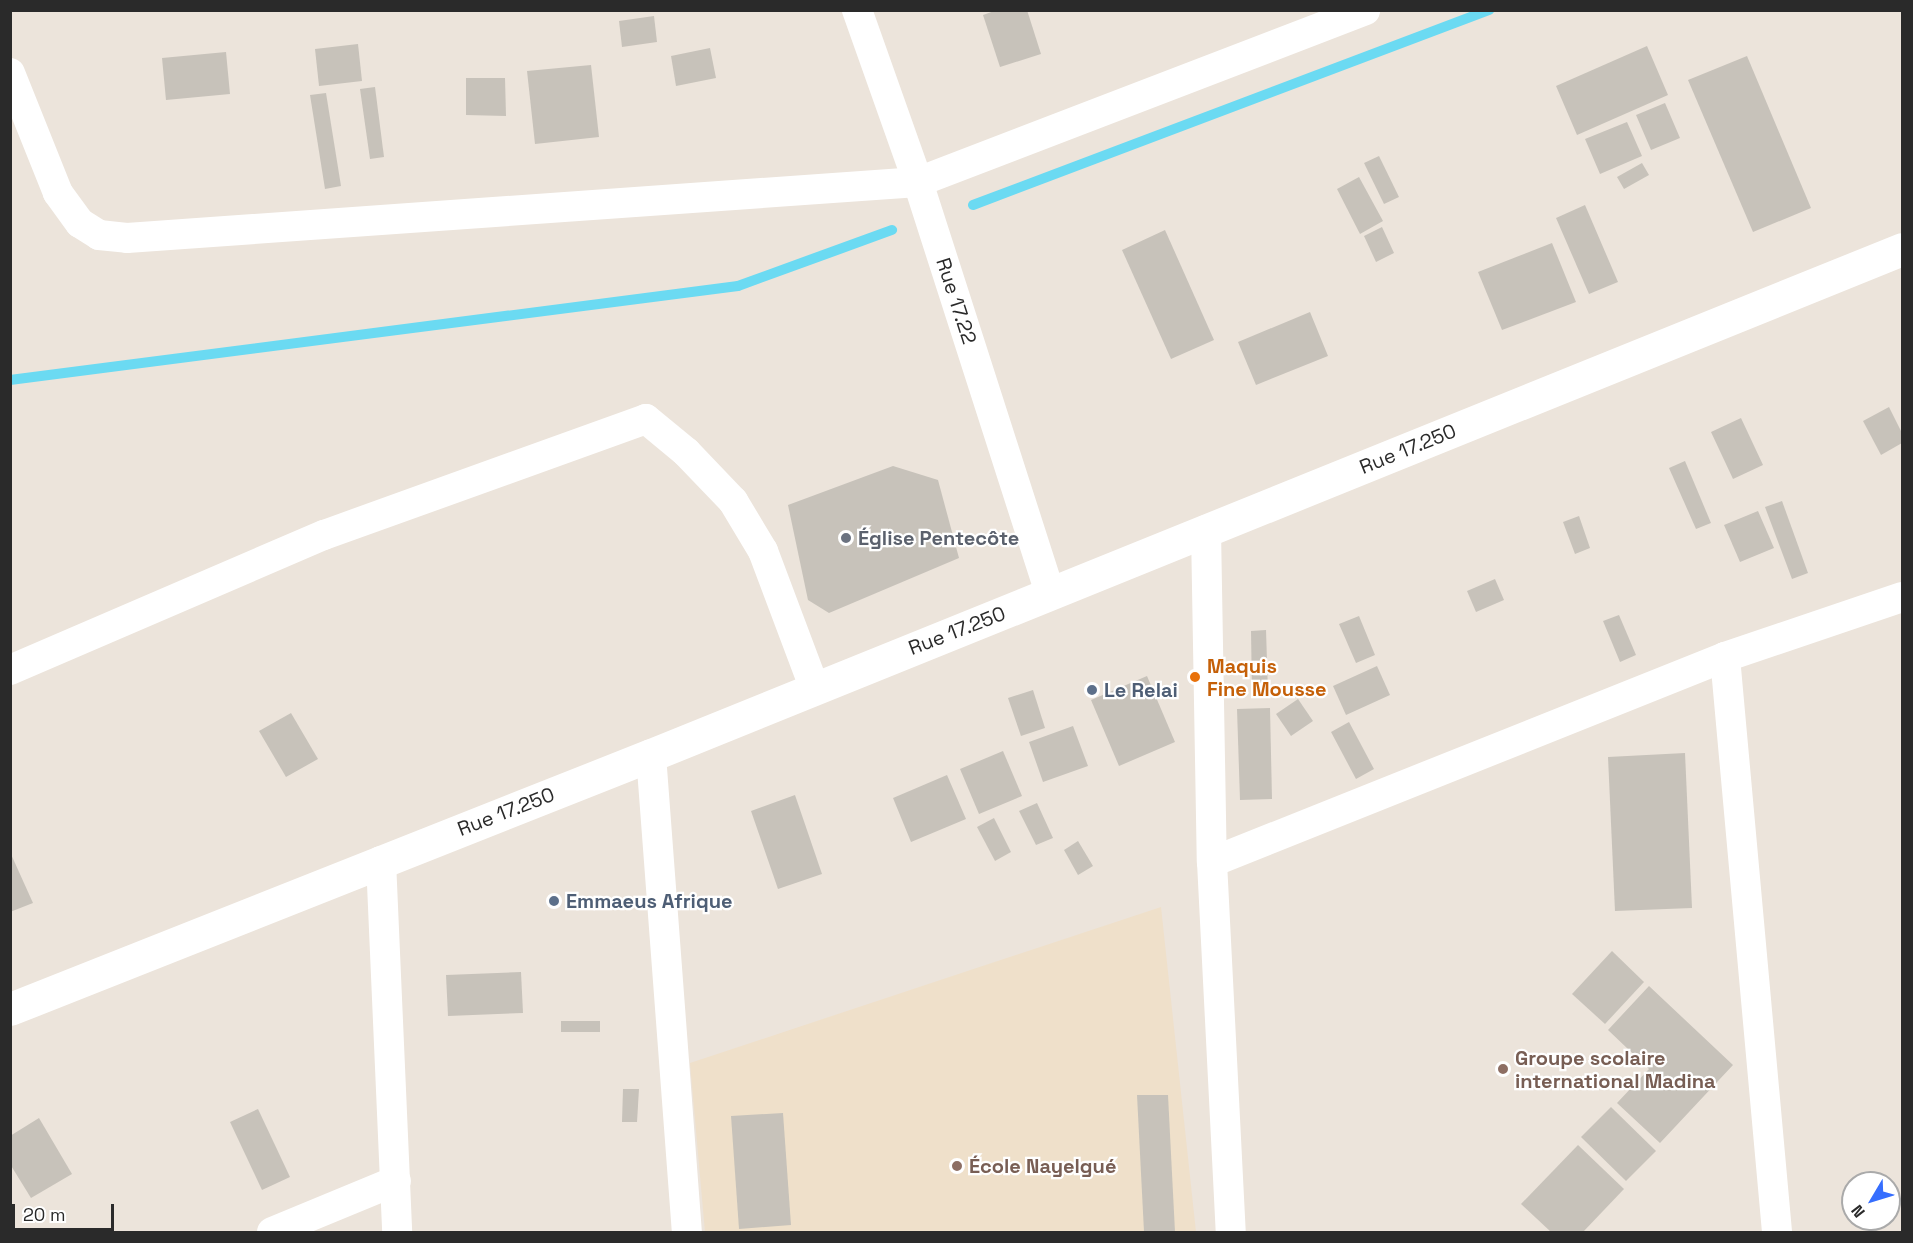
<!DOCTYPE html>
<html>
<head>
<meta charset="utf-8">
<style>
	body { margin:0 }
	#map { position:relative; width:1913px; height:1243px; overflow:hidden; background:#ece4db; font-family:"Space Grotesk",sans-serif }
	div>[style] { position:absolute }
	.education>* { inset:0; background:#efe0ca }
	.stream>* { height:10px; margin:-5px; padding:0 5px; transform-origin:5px; border-radius:5px; background:#6bdaf2 }
	.building>* { inset:0; background:#c7c2ba }
	.minor>* { height:30px; margin:-15px; padding:0 15px; transform-origin:15px; border-radius:15px; background:#fff }
	.tertiary>* { height:33px; margin:-16.5px; padding:0 16.5px; transform-origin:16.5px; border-radius:16.5px; background:#fff }
	.dots>* { width:16px; height:16px; translate:-50% -50%; box-sizing:border-box; border:3px solid #fff; border-radius:50% }
	span { translate:-50% -50%; white-space:nowrap; text-align:center; line-height:1.15; -webkit-text-stroke:4.5px #fff; paint-order:stroke }
	.street-label { font-size:20px; color:#2a2a2a }
	.worship-label { font-size:20px; color:#5b616d; font-weight:700 }
	.left { translate:0 -50%; text-align:left }
	.food-label { font-size:20px; color:#c56008; font-weight:700 }
	.service-label { font-size:20px; color:#4e5e75; font-weight:700 }
	.education-label { font-size:20px; color:#785e54; font-weight:700 }
	.frame { position:absolute; inset:0; border:12px solid #2a2a2a; pointer-events:none }
	.north { position:absolute; left:1841px; top:1171px; width:60px; height:60px; box-sizing:border-box; background:#fff; border:2px solid #aaa; border-radius:50%; rotate:232deg; font-size:16px; font-weight:700; line-height:24px; text-align:center; color:#2a2a2a }
	.north::after { content:''; display:block; margin:auto; width:21px; height:27px; background:#366efe; clip-path:polygon(50% 0,100% 100%,50% 72%,0 100%) }
	.scale { position:absolute; left:12px; top:1204px; width:102px; height:27px; box-sizing:border-box; border:3px solid #2a2a2a; border-top:0; padding-left:8px; font-size:18px; line-height:21px; white-space:nowrap; color:#2a2a2a; -webkit-text-stroke:4px #fff; paint-order:stroke }
</style>
</head>
<body>
<div id="map">
	<div class="education">
		<i style="clip-path:polygon(1161px 907px,1196px 1232px,705px 1232px,690px 1063px)"></i>
	</div>
	<div class="stream">
		<i style="left:973px;top:205px;width:552px;rotate:-20.7deg"></i>
		<i style="left:10px;top:380px;width:734px;rotate:-7.36deg"></i>
		<i style="left:738px;top:286px;width:164px;rotate:-20deg"></i>
	</div>
	<div class="building">
		<i style="clip-path:polygon(997px 10px,1027px 10px,1041px 54px,1000px 67px,983px 15px)"></i>
		<i style="clip-path:polygon(654px 16px,657px 42px,622px 47px,619px 21px)"></i>
		<i style="clip-path:polygon(358px 44px,362px 81px,319px 86px,315px 49px)"></i>
		<i style="clip-path:polygon(1647px 46px,1668px 95px,1577px 135px,1556px 86px)"></i>
		<i style="clip-path:polygon(710px 48px,716px 78px,676px 86px,671px 56px)"></i>
		<i style="clip-path:polygon(226px 52px,230px 94px,166px 100px,162px 58px)"></i>
		<i style="clip-path:polygon(1747px 56px,1811px 208px,1753px 232px,1688px 80px)"></i>
		<i style="clip-path:polygon(591px 65px,599px 137px,535px 144px,527px 71px)"></i>
		<i style="clip-path:polygon(466px 78px,505px 78px,506px 116px,466px 115px)"></i>
		<i style="clip-path:polygon(375px 87px,384px 157px,370px 159px,360px 89px)"></i>
		<i style="clip-path:polygon(326px 93px,341px 186px,325px 189px,310px 95px)"></i>
		<i style="clip-path:polygon(1665px 103px,1680px 138px,1651px 150px,1636px 115px)"></i>
		<i style="clip-path:polygon(1627px 122px,1642px 156px,1600px 174px,1585px 139px)"></i>
		<i style="clip-path:polygon(1379px 156px,1399px 197px,1384px 204px,1364px 163px)"></i>
		<i style="clip-path:polygon(1642px 163px,1649px 175px,1624px 189px,1617px 177px)"></i>
		<i style="clip-path:polygon(1359px 177px,1383px 221px,1360px 234px,1337px 189px)"></i>
		<i style="clip-path:polygon(1585px 205px,1618px 282px,1589px 294px,1556px 218px)"></i>
		<i style="clip-path:polygon(1382px 227px,1394px 253px,1376px 262px,1364px 236px)"></i>
		<i style="clip-path:polygon(1165px 230px,1214px 340px,1171px 359px,1122px 250px)"></i>
		<i style="clip-path:polygon(1552px 243px,1576px 302px,1502px 330px,1478px 272px)"></i>
		<i style="clip-path:polygon(1310px 312px,1328px 356px,1256px 385px,1238px 342px)"></i>
		<i style="clip-path:polygon(1889px 407px,1902px 433px,1902px 443px,1881px 455px,1863px 421px)"></i>
		<i style="clip-path:polygon(1741px 418px,1763px 465px,1733px 479px,1711px 432px)"></i>
		<i style="clip-path:polygon(1685px 461px,1711px 523px,1696px 529px,1669px 468px)"></i>
		<i style="clip-path:polygon(893px 466px,938px 480px,959px 558px,829px 613px,808px 600px,788px 505px)"></i>
		<i style="clip-path:polygon(1782px 501px,1808px 573px,1792px 579px,1765px 507px)"></i>
		<i style="clip-path:polygon(1758px 511px,1774px 548px,1740px 562px,1724px 525px)"></i>
		<i style="clip-path:polygon(1579px 516px,1590px 548px,1575px 554px,1563px 522px)"></i>
		<i style="clip-path:polygon(1495px 579px,1504px 600px,1476px 612px,1467px 591px)"></i>
		<i style="clip-path:polygon(1619px 615px,1636px 655px,1620px 662px,1603px 621px)"></i>
		<i style="clip-path:polygon(1359px 616px,1375px 655px,1356px 663px,1339px 624px)"></i>
		<i style="clip-path:polygon(1266px 630px,1268px 694px,1252px 694px,1251px 631px)"></i>
		<i style="clip-path:polygon(1377px 666px,1390px 695px,1346px 715px,1333px 686px)"></i>
		<i style="clip-path:polygon(1147px 676px,1175px 742px,1119px 766px,1091px 700px)"></i>
		<i style="clip-path:polygon(1033px 690px,1045px 728px,1021px 736px,1008px 698px)"></i>
		<i style="clip-path:polygon(1298px 699px,1313px 721px,1291px 736px,1276px 714px)"></i>
		<i style="clip-path:polygon(1270px 708px,1272px 799px,1240px 800px,1237px 709px)"></i>
		<i style="clip-path:polygon(291px 713px,318px 759px,286px 777px,259px 731px)"></i>
		<i style="clip-path:polygon(1349px 722px,1374px 769px,1356px 779px,1331px 732px)"></i>
		<i style="clip-path:polygon(1073px 726px,1088px 766px,1043px 782px,1029px 742px)"></i>
		<i style="clip-path:polygon(1003px 751px,1022px 796px,979px 814px,960px 769px)"></i>
		<i style="clip-path:polygon(1685px 753px,1692px 908px,1615px 911px,1608px 757px)"></i>
		<i style="clip-path:polygon(947px 775px,966px 819px,911px 842px,893px 798px)"></i>
		<i style="clip-path:polygon(795px 795px,822px 874px,778px 889px,751px 811px)"></i>
		<i style="clip-path:polygon(1037px 803px,1053px 838px,1036px 845px,1019px 811px)"></i>
		<i style="clip-path:polygon(994px 818px,1011px 852px,995px 861px,977px 827px)"></i>
		<i style="clip-path:polygon(1078px 841px,1093px 866px,1078px 875px,1064px 850px)"></i>
		<i style="clip-path:polygon(10px 852px,33px 903px,10px 912px)"></i>
		<i style="clip-path:polygon(1612px 951px,1644px 982px,1605px 1024px,1572px 994px)"></i>
		<i style="clip-path:polygon(521px 972px,523px 1013px,448px 1016px,446px 975px)"></i>
		<i style="clip-path:polygon(1649px 986px,1733px 1065px,1660px 1143px,1617px 1103px,1649px 1069px,1608px 1030px)"></i>
		<i style="clip-path:polygon(561px 1021px,600px 1021px,600px 1032px,561px 1032px)"></i>
		<i style="clip-path:polygon(623px 1089px,639px 1089px,637px 1122px,622px 1122px)"></i>
		<i style="clip-path:polygon(1137px 1095px,1168px 1095px,1175px 1232px,1144px 1232px)"></i>
		<i style="clip-path:polygon(1611px 1107px,1656px 1151px,1626px 1181px,1581px 1137px)"></i>
		<i style="clip-path:polygon(258px 1109px,290px 1177px,262px 1190px,230px 1122px)"></i>
		<i style="clip-path:polygon(783px 1113px,791px 1225px,739px 1229px,731px 1116px)"></i>
		<i style="clip-path:polygon(39px 1118px,72px 1174px,31px 1198px,10px 1164px,10px 1136px)"></i>
		<i style="clip-path:polygon(1578px 1145px,1624px 1189px,1583px 1232px,1551px 1232px,1521px 1204px)"></i>
	</div>
	<div class="minor">
		<i style="left:857px;top:10px;width:182px;rotate:70.5deg"></i>
		<i style="left:918px;top:182px;width:433px;rotate:72.2deg"></i>
		<i style="left:10px;top:73px;width:129px;rotate:68.2deg"></i>
		<i style="left:58px;top:193px;width:37px;rotate:54deg"></i>
		<i style="left:80px;top:223px;width:22px;rotate:32deg"></i>
		<i style="left:99px;top:235px;width:28px;rotate:6deg"></i>
		<i style="left:127px;top:238px;width:793px;rotate:-4.05deg"></i>
		<i style="left:918px;top:182px;width:479px;rotate:-21deg"></i>
		<i style="left:1206px;top:530px;width:332px;rotate:89deg"></i>
		<i style="left:1212px;top:862px;width:370px;rotate:87.1deg"></i>
		<i style="left:1725px;top:657px;width:577px;rotate:84.83deg"></i>
		<i style="left:10px;top:670px;width:342px;rotate:-23.3deg"></i>
		<i style="left:324px;top:535px;width:342px;rotate:-19.8deg"></i>
		<i style="left:646px;top:419px;width:52px;rotate:39.5deg"></i>
		<i style="left:686px;top:452px;width:68px;rotate:46.2deg"></i>
		<i style="left:733px;top:501px;width:58px;rotate:59deg"></i>
		<i style="left:763px;top:551px;width:145px;rotate:69.4deg"></i>
		<i style="left:651px;top:755px;width:478px;rotate:85.7deg"></i>
		<i style="left:381px;top:861px;width:371px;rotate:87.5deg"></i>
		<i style="left:1212px;top:862px;width:552px;rotate:-21.78deg"></i>
		<i style="left:1725px;top:657px;width:187px;rotate:-18.7deg"></i>
		<i style="left:272px;top:1232px;width:134px;rotate:-22.4deg"></i>
	</div>
	<div class="tertiary">
		<i style="left:10px;top:1009px;width:689px;rotate:-21.62deg"></i>
		<i style="left:651px;top:755px;width:1349px;rotate:-22.02deg"></i>
	</div>
	<div class="dots">
		<i style="left:846px;top:538px;background:#6b7280"></i>
		<i style="left:1195px;top:677px;background:#e8710a"></i>
		<i style="left:1092px;top:690px;background:#5c6f8a"></i>
		<i style="left:554px;top:901px;background:#5c6f8a"></i>
		<i style="left:1503px;top:1069px;background:#8d6e63"></i>
		<i style="left:957px;top:1166px;background:#8d6e63"></i>
	</div>
	<div class="street-label">
		<span style="left:956px;top:301px;rotate:72deg">Rue 17.22</span>
		<span style="left:1408px;top:449px;rotate:-22deg">Rue 17.250</span>
		<span style="left:957px;top:631px;rotate:-21deg">Rue 17.250</span>
		<span style="left:506px;top:812px;rotate:-21deg">Rue 17.250</span>
	</div>
	<div class="worship-label">
		<span class="left" style="left:858px;top:538px">Église Pentecôte</span>
	</div>
	<div class="food-label">
		<span class="left" style="left:1207px;top:678px">Maquis<br>Fine Mousse</span>
	</div>
	<div class="service-label">
		<span class="left" style="left:1104px;top:690px">Le Relai</span>
		<span class="left" style="left:566px;top:901px">Emmaeus Afrique</span>
	</div>
	<div class="education-label">
		<span class="left" style="left:1515px;top:1070px">Groupe scolaire<br>international Madina</span>
		<span class="left" style="left:969px;top:1166px">École Nayelgué</span>
	</div>
	<div class="frame"></div>
	<div class="north">N</div>
	<div class="scale">20 m</div>
</div>
</body>
</html>
